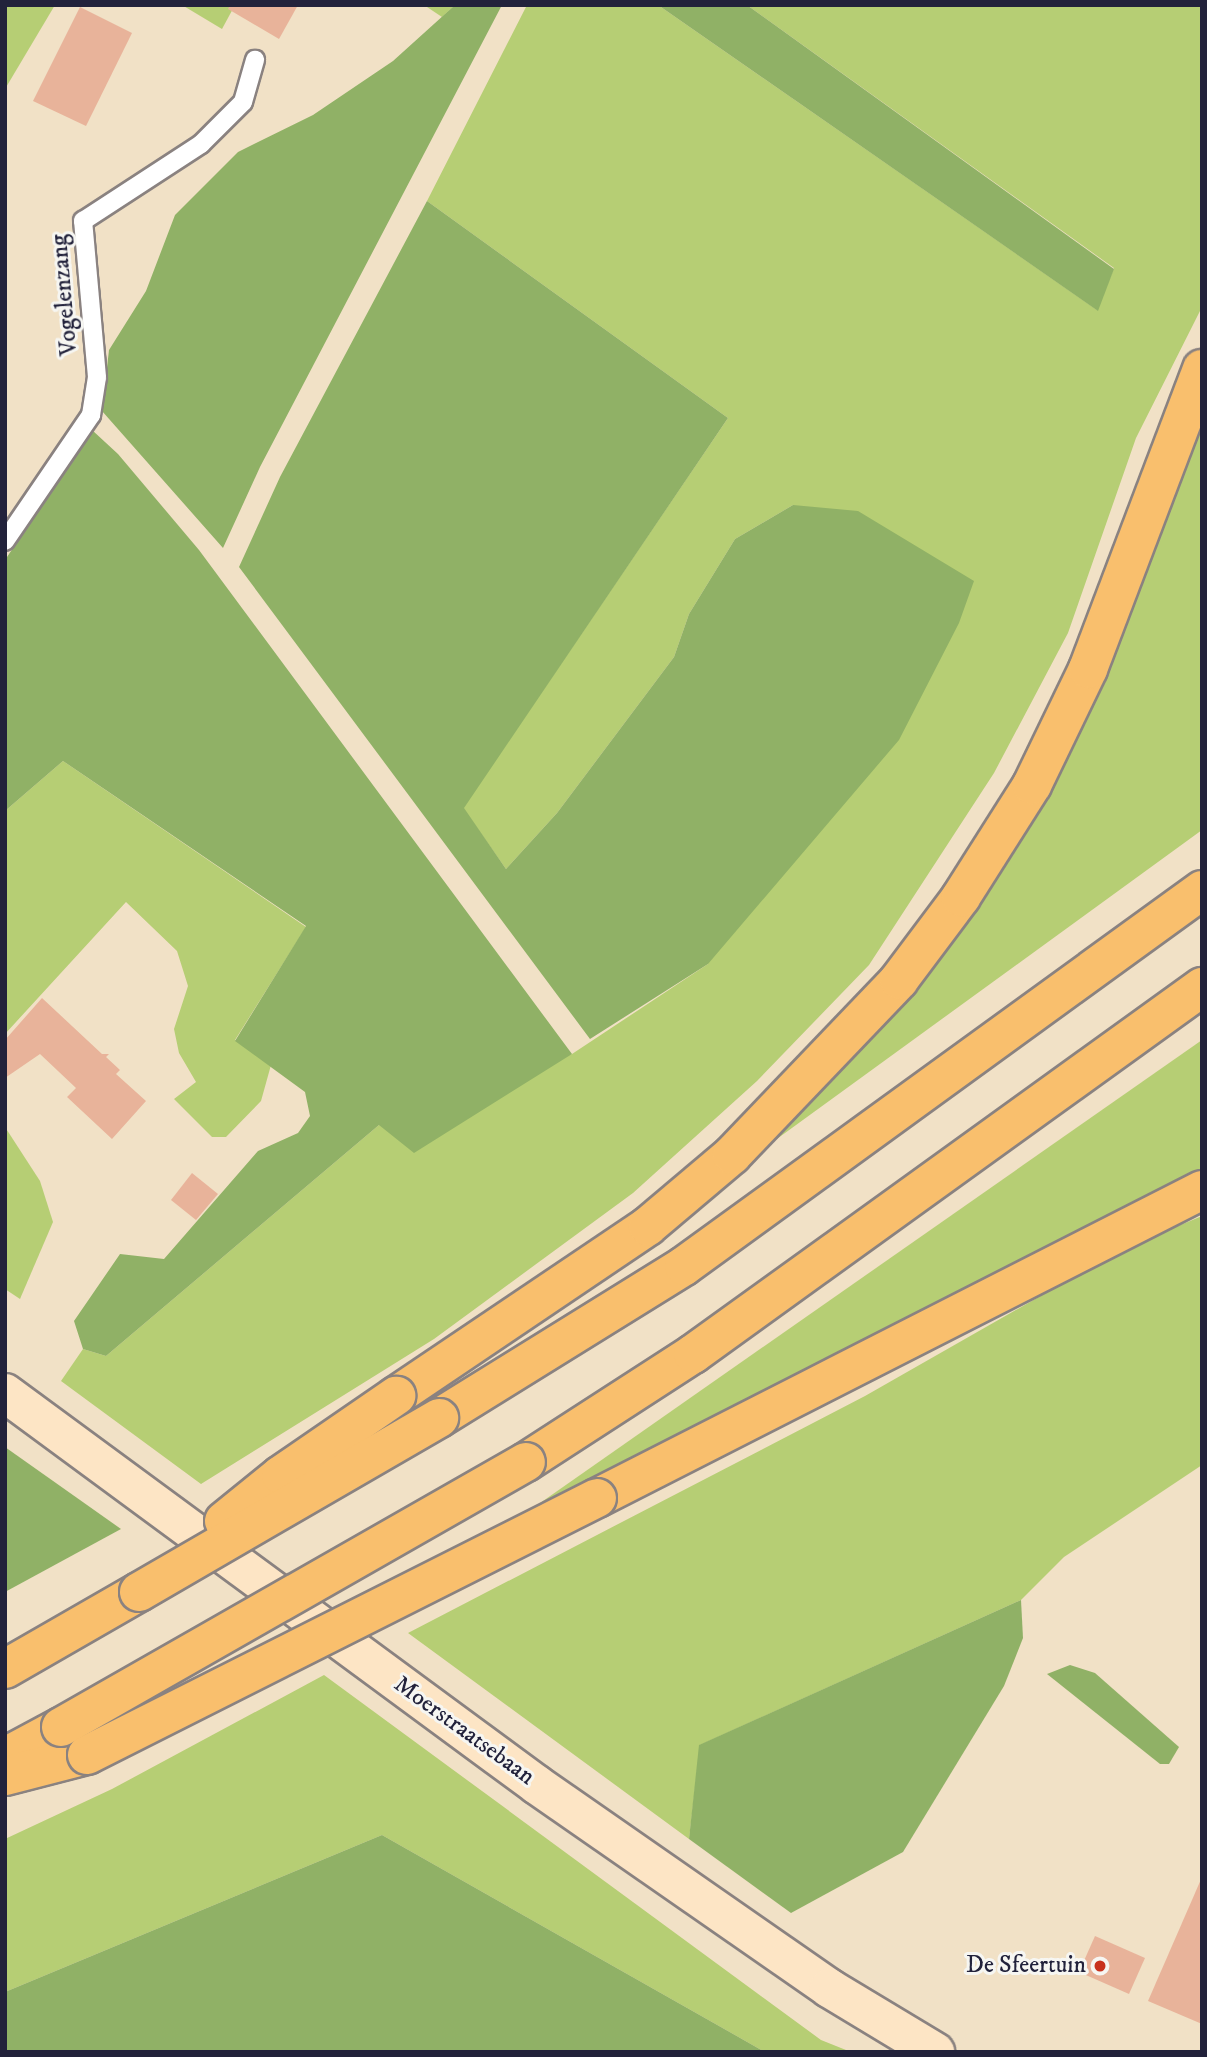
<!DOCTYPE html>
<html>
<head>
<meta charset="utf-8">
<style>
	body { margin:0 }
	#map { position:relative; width:1207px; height:2057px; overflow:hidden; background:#f1e1c6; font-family:"IM FELL DW Pica",serif }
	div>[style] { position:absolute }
	.green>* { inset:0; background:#b6ce74 }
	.forest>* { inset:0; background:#90b166 }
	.building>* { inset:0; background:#e8b39a }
	.roads { filter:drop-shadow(2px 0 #8a8280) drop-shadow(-2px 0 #8a8280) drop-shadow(0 2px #8a8280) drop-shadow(0 -2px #8a8280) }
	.lane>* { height:18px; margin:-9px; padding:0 9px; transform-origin:9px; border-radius:9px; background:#fff }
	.secondary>* { height:38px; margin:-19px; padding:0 19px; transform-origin:19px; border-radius:19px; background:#fde5c5 }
	.highway>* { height:38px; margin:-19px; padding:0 19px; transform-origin:19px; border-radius:19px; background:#f9bf6d }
	.bridges { filter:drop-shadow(2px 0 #8a8280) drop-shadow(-2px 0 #8a8280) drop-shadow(0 2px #8a8280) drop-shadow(0 -2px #8a8280) }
	.highway-bridge>* { height:38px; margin:-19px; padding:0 19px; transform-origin:19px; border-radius:19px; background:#f9bf6d }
	.dots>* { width:19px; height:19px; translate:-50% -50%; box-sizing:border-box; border:4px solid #f6f6f2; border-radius:50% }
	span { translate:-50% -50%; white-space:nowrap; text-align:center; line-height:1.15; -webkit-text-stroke:6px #f6f6f2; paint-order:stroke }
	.street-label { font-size:24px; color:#22223b }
	.poi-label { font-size:24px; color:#22223b }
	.right { translate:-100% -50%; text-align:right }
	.frame { position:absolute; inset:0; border:7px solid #22223b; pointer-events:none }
</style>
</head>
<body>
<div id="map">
	<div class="green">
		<i style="clip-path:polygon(5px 5px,55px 5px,5px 89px)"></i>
		<i style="clip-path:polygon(182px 5px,235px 5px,222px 29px)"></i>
		<i style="clip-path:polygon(424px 5px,455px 5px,442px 17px)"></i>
		<i style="clip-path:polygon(527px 5px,658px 5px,1097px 310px,1114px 268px,747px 5px,1202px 5px,1202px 307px,1136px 438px,1068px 633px,994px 773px,869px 965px,757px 1081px,633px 1193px,434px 1339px,201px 1484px,61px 1381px,83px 1349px,106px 1356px,379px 1125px,572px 1054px,708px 964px,793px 505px,735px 539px,689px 614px,674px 657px,557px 813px,506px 869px,463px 808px,728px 418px,427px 201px)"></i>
		<i style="clip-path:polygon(1202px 415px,1202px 830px,752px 1157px,946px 938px)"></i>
		<i style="clip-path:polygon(63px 761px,306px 927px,235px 1040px,271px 1065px,261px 1101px,226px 1137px,212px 1137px,174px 1099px,196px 1082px,179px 1053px,174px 1029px,188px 986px,177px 951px,126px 902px,5px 1034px,5px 811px)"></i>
		<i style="clip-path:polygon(1202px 1040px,1202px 1174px,470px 1552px)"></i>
		<i style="clip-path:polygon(5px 1127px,40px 1181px,53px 1222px,20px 1299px,5px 1289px)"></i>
		<i style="clip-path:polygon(1202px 1216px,1202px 1465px,1064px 1557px,1021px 1600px,700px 1745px,689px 1839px,408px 1633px,865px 1396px,1123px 1249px)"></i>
		<i style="clip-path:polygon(324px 1675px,821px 2040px,851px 2052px,765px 2052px,382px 1835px,5px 1992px,5px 1839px,112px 1789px)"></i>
	</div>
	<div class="forest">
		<i style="clip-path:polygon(455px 5px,502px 5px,260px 467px,223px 548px,102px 411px,109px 350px,146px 291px,175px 215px,238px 152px,313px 115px,393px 61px)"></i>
		<i style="clip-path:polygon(658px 5px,747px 5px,1114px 269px,1098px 311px)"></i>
		<i style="clip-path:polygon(427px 201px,728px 418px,464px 808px,506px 869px,557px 813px,674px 657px,689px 614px,735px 539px,793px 505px,858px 511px,974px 581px,959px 623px,899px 740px,708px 964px,590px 1039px,239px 567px,280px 477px)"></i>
		<i style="clip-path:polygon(92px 430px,118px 454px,199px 550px,572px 1054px,414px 1153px,379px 1125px,106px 1356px,83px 1349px,74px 1321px,120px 1254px,164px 1259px,258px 1151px,298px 1133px,310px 1116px,305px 1092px,235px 1041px,306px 926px,63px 761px,5px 811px,5px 560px)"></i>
		<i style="clip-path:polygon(5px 1447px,121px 1529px,5px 1592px)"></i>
		<i style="clip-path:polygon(1021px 1600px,1023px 1638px,1004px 1686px,903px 1852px,791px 1913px,689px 1839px,699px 1745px)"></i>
		<i style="clip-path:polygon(1070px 1665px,1095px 1673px,1179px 1747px,1169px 1764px,1160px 1764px,1047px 1674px)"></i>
		<i style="clip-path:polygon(382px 1835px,765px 2052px,5px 2052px,5px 1992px)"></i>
	</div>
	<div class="building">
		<i style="clip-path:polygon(230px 5px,298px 5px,279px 39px,228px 9px)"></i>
		<i style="clip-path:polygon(80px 7px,132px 33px,86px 126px,33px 101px)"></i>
		<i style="clip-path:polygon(42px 998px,102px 1054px,109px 1054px,106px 1057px,120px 1070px,116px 1074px,146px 1101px,112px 1139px,67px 1097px,76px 1088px,40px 1054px,5px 1078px,5px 1040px)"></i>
		<i style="clip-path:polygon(192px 1173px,218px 1194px,196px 1220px,171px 1200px)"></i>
		<i style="clip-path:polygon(1202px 1877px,1202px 2024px,1148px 2001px)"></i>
		<i style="clip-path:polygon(1095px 1936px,1145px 1958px,1129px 1994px,1079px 1972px)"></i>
	</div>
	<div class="roads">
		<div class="lane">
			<i style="left:5px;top:541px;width:153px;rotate:-55.7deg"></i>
			<i style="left:91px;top:415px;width:38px;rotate:-81deg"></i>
			<i style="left:97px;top:377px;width:157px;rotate:-95.1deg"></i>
			<i style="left:83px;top:221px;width:141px;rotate:-33.1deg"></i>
			<i style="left:201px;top:144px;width:59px;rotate:-45deg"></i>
			<i style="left:243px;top:102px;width:44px;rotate:-74.1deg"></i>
		</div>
		<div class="secondary">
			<i style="left:5px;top:1393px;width:661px;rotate:36.38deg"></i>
			<i style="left:537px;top:1785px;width:356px;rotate:34.8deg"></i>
			<i style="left:829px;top:1988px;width:124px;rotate:31.1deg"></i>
		</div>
		<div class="highway">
			<i style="left:396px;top:1396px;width:304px;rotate:-34deg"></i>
			<i style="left:648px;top:1226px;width:110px;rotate:-40.2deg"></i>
			<i style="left:732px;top:1155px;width:242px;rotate:-46.3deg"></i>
			<i style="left:899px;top:980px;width:104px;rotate:-53.2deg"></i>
			<i style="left:961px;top:897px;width:133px;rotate:-57.6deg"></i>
			<i style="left:1032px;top:785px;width:129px;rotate:-64.2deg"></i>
			<i style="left:1088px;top:669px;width:321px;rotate:-69.2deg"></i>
			<i style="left:439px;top:1418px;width:288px;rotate:-31.8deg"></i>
			<i style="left:684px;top:1266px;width:640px;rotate:-35.97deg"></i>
			<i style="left:526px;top:1462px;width:199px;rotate:-32.9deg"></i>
			<i style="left:693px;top:1354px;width:628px;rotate:-35.79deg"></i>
			<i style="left:597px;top:1498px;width:679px;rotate:-26.98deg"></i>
			<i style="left:5px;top:1669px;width:155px;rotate:-29.9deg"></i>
			<i style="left:5px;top:1757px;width:64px;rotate:-28.2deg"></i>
			<i style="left:5px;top:1776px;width:85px;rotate:-14.4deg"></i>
		</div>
	</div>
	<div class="bridges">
		<div class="highway-bridge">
			<i style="left:224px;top:1521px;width:73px;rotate:-38.9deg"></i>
			<i style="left:281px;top:1475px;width:140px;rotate:-34.5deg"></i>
			<i style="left:139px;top:1592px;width:347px;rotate:-30.1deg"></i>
			<i style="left:61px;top:1727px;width:535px;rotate:-29.68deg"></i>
			<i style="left:87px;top:1755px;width:571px;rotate:-26.74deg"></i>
		</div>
	</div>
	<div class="dots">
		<i style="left:1100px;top:1966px;background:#c8321e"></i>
	</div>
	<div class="street-label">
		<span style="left:65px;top:295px;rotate:-95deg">Vogelenzang</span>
		<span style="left:464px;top:1731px;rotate:36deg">Moerstraatsebaan</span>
	</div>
	<div class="poi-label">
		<span class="right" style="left:1086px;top:1966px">De Sfeertuin</span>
	</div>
	<div class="frame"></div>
</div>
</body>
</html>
